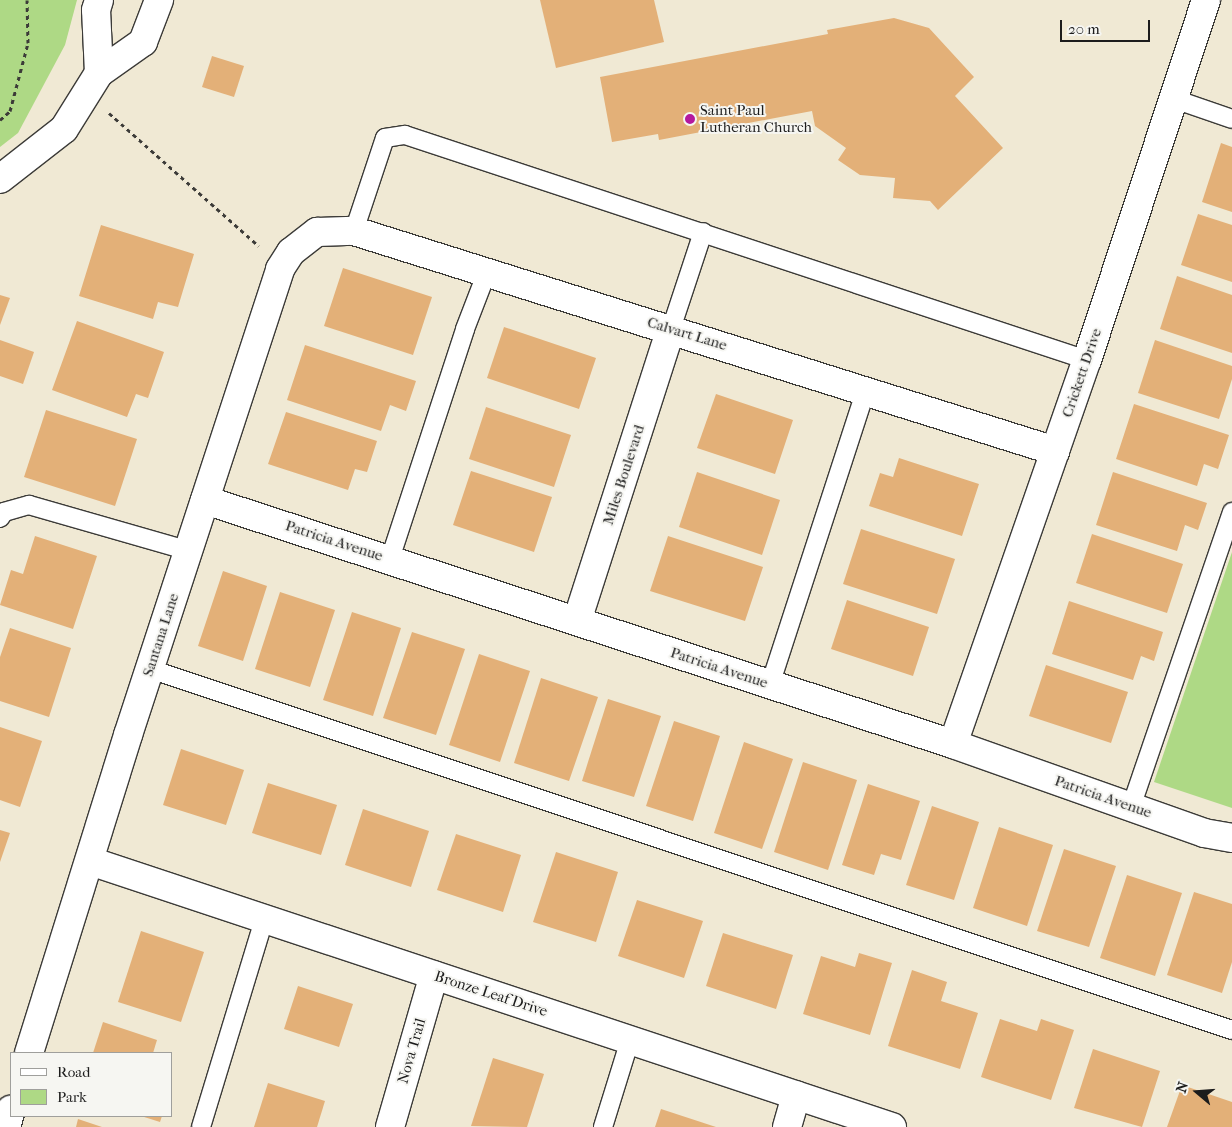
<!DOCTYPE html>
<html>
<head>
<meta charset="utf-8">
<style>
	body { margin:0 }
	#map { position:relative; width:1232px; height:1127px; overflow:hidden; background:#f0e9d4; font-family:"IM FELL French Canon",serif }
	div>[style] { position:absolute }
	.green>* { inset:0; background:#aed985 }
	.building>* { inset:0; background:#e3b078 }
	.path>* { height:3px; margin-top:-1.5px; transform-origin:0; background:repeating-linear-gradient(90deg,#3c3b38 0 4px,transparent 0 8px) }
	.roads { filter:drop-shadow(1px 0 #3c3b38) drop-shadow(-1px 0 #3c3b38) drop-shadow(0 1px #3c3b38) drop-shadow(0 -1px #3c3b38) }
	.service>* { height:18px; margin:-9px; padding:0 9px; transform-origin:9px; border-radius:9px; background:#fff }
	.minor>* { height:28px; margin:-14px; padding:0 14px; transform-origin:14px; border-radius:14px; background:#fff }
	.tertiary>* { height:28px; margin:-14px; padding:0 14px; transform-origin:14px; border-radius:14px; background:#fff }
	.dots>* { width:14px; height:14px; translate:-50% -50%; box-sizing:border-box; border:2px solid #f6f6f2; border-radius:50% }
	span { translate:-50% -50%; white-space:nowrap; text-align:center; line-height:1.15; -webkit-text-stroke:4px #f6f6f2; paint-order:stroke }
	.poi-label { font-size:15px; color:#1c1c1c }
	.left { translate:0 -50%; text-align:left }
	.street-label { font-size:15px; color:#1c1c1c }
	.legend { position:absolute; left:10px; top:1052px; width:162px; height:65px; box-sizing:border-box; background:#f6f6f2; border:1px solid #9f9f9c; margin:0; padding:6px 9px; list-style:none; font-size:15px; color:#1c1c1c }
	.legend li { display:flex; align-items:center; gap:10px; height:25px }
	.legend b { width:25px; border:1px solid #9f9f9c }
	.north { position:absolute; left:1172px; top:1067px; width:50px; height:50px; -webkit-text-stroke:4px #f6f6f2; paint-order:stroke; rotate:288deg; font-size:14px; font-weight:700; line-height:20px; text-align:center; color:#1c1c1c }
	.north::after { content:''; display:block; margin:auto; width:18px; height:22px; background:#1c1c1c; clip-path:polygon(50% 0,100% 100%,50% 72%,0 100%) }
	.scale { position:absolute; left:1060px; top:20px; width:90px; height:22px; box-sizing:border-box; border:2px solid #1c1c1c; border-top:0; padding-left:6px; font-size:15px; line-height:18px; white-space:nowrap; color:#1c1c1c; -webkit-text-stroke:4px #f6f6f2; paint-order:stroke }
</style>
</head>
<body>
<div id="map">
	<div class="green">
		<i style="clip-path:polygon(0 0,77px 0,65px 45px,18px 133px,0 147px)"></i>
		<i style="clip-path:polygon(1232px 552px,1232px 808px,1154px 782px)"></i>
	</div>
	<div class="building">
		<i style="clip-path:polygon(540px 0,654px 0,664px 42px,556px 68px)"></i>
		<i style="clip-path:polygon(894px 18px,929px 28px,974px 77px,955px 96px,1003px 148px,938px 210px,930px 201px,893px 198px,895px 178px,860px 175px,838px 160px,846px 148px,815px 126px,812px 111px,659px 140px,658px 134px,612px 142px,600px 77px,828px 34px,827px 30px)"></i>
		<i style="clip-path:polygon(212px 56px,244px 66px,234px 97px,202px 87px)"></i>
		<i style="clip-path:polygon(1221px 143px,1232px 147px,1232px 212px,1202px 202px)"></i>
		<i style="clip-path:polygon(1198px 214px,1232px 225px,1232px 282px,1181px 265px)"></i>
		<i style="clip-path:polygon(101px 225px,194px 254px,178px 307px,158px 302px,153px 319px,79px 296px)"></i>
		<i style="clip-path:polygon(343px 268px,432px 297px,413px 355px,324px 326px)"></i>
		<i style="clip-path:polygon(1177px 276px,1232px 295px,1232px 353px,1160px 329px)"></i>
		<i style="clip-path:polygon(0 295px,10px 298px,0 325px)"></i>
		<i style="clip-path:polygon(77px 321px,164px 352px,148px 398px,136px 394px,127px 417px,52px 390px)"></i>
		<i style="clip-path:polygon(504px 327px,596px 358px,579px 409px,487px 378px)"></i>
		<i style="clip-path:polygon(0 340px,34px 352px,23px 384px,0 376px)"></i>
		<i style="clip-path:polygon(1155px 340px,1232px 366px,1232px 379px,1219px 419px,1138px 393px)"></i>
		<i style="clip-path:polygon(305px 345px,416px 381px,406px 411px,390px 405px,381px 431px,287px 400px)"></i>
		<i style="clip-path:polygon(716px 394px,793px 420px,775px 474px,697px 448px)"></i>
		<i style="clip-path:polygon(1134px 404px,1229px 435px,1218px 469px,1204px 464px,1197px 486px,1116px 459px)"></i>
		<i style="clip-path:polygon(486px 407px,571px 435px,554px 487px,469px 459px)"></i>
		<i style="clip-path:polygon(46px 410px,137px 439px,115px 506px,24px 477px)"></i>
		<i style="clip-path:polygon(286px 412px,377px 441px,367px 472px,355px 469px,348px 490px,268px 464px)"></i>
		<i style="clip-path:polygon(899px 458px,979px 484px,962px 536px,869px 506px,880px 473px,893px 477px)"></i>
		<i style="clip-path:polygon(471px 471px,552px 497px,534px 552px,453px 525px)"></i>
		<i style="clip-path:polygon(697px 472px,780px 500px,762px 555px,679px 527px)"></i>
		<i style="clip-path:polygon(1113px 472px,1207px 503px,1198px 530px,1185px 525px,1177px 551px,1096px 525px)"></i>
		<i style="clip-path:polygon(861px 529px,955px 559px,937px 614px,843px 584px)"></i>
		<i style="clip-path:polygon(1092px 534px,1183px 564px,1167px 613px,1076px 583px)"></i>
		<i style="clip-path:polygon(35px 536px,97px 556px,73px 629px,0 605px,11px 570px,23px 574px)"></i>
		<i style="clip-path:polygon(668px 536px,763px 567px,745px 621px,650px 591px)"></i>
		<i style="clip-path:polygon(223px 571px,267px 586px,243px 661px,198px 646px)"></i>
		<i style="clip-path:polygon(280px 592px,335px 610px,310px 687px,255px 669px)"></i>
		<i style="clip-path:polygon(847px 600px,929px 627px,913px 676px,831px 649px)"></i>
		<i style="clip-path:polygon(1069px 601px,1163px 632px,1154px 661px,1141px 656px,1133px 680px,1052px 654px)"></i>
		<i style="clip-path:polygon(352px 612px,401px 628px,373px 716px,323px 700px)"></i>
		<i style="clip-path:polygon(10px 628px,71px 648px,49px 717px,0 701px,0 657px)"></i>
		<i style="clip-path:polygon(412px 632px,465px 649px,436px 735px,383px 718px)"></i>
		<i style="clip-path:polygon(479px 654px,530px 671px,500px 762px,449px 745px)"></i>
		<i style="clip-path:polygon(1046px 665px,1128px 692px,1111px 743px,1029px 716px)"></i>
		<i style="clip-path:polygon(541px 678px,598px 697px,569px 781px,514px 763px)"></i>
		<i style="clip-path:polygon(608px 699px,661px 716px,634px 797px,582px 781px)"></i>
		<i style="clip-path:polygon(674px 721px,720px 736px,693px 821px,646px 806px)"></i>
		<i style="clip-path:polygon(0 727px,42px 741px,20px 807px,0 800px)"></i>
		<i style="clip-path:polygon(744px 742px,793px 759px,762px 849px,714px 833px)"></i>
		<i style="clip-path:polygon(181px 749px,244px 770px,226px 825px,163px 805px)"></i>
		<i style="clip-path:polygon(803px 762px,857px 780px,828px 870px,774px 852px)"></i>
		<i style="clip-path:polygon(268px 783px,337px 805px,321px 855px,252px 833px)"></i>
		<i style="clip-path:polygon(868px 784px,920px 801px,901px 860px,881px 854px,874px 875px,842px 865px)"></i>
		<i style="clip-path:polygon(932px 806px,979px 822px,954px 900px,906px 885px)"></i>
		<i style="clip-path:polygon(363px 809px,429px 831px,411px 887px,345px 865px)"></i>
		<i style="clip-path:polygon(999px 827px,1053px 845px,1027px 926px,973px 908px)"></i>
		<i style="clip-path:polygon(0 830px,10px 833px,0 862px)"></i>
		<i style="clip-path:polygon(456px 834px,521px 855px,503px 912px,437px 890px)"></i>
		<i style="clip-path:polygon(1064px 849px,1116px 866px,1089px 947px,1037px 931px)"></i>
		<i style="clip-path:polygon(556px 852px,618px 872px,596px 942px,533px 922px)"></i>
		<i style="clip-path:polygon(1127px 875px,1182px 893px,1155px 976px,1100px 958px)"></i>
		<i style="clip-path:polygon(1194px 892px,1232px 904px,1232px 962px,1222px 993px,1167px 975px)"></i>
		<i style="clip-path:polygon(637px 900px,703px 921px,684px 978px,618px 956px)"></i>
		<i style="clip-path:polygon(141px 931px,204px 952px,181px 1022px,118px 1002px)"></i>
		<i style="clip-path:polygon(723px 933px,793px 955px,776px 1009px,706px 986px)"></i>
		<i style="clip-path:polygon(859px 953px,892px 963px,870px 1035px,803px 1014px,821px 956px,855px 967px)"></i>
		<i style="clip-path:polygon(912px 970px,947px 982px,941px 1001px,978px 1013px,960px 1069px,888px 1046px)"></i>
		<i style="clip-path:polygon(298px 986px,353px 1004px,339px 1047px,284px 1029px)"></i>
		<i style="clip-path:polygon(1000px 1019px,1037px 1031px,1041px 1019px,1074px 1030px,1051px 1100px,981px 1077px)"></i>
		<i style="clip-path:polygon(103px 1022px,157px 1040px,153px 1053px,93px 1053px)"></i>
		<i style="clip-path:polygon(1093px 1049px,1160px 1071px,1142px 1127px,1074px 1108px)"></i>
		<i style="clip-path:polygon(493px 1058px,544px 1074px,527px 1127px,471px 1126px)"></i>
		<i style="clip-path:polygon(268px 1083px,325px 1101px,317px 1127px,254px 1127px)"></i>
		<i style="clip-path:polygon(1182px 1085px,1232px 1102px,1232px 1127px,1167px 1127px)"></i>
		<i style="clip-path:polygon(661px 1109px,716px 1127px,655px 1127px)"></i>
		<i style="clip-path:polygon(141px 1116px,162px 1116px,160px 1122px)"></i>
		<i style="clip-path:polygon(78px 1119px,102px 1127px,76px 1127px)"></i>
	</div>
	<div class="path">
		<i style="left:109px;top:113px;width:200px;rotate:41.6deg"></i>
		<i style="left:0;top:120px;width:13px;rotate:-42deg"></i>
		<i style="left:10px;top:111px;width:70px;rotate:-75.2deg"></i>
		<i style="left:28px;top:43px;width:43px;rotate:-91.3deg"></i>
	</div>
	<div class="roads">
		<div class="service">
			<i style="left:1174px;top:99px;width:61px;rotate:19deg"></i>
			<i style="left:354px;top:231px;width:98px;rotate:-71.6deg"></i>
			<i style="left:385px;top:138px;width:20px;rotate:-9deg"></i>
			<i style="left:405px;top:135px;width:718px;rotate:18.26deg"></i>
			<i style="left:671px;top:329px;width:102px;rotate:-71.7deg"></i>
			<i style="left:0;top:518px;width:7px;rotate:-56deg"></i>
			<i style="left:4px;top:512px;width:26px;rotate:-16deg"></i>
			<i style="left:29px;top:505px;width:166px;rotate:16deg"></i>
			<i style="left:390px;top:559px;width:242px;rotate:-71.9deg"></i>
			<i style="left:465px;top:329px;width:61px;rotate:-68.9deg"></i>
			<i style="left:150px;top:669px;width:1141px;rotate:18.45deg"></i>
			<i style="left:770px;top:685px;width:310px;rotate:-72deg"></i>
			<i style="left:1131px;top:807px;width:312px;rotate:-71.1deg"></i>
			<i style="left:201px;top:1127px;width:217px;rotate:-73.1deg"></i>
			<i style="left:603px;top:1127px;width:91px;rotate:-72.8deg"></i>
		</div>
		<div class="minor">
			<i style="left:205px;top:500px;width:787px;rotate:18.07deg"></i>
			<i style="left:953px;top:744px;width:266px;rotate:19.5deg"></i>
			<i style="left:1204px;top:833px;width:28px;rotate:10deg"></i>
			<i style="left:577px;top:621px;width:307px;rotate:-72.2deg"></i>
			<i style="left:953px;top:744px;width:407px;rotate:-70.8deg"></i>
			<i style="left:1087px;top:360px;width:379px;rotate:-71.7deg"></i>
			<i style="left:90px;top:861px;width:845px;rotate:18.35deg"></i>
			<i style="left:29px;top:1053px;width:333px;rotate:-72.7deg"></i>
			<i style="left:128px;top:735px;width:490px;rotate:-71.9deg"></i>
			<i style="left:280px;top:269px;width:20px;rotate:-57deg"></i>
			<i style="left:291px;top:252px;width:33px;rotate:-38deg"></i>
			<i style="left:317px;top:232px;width:37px;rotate:-2deg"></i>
			<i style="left:354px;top:231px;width:735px;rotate:17.42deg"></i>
			<i style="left:6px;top:1127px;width:18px;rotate:-74deg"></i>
			<i style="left:390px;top:1127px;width:158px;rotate:-73.9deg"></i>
			<i style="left:787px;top:1127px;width:33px;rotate:-74deg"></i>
		</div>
		<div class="tertiary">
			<i style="left:99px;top:73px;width:63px;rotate:-92.7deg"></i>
			<i style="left:96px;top:10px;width:10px;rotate:-73deg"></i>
			<i style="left:0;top:179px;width:81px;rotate:-38deg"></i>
			<i style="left:64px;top:129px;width:66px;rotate:-58deg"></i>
			<i style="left:99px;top:73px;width:54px;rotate:-35.2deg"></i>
			<i style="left:143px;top:42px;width:45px;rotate:-69.1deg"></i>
		</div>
	</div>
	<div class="dots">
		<i style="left:690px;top:119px;background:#b5179e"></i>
	</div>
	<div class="poi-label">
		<span class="left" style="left:700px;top:119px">Saint Paul<br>Lutheran Church</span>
	</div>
	<div class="street-label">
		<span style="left:687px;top:334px;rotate:17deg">Calvart Lane</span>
		<span style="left:1082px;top:373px;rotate:-71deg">Crickett Drive</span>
		<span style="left:624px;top:475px;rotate:-72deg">Miles Boulevard</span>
		<span style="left:334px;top:541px;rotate:18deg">Patricia Avenue</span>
		<span style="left:161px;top:635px;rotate:-72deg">Santana Lane</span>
		<span style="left:719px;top:668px;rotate:18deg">Patricia Avenue</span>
		<span style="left:1103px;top:797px;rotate:19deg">Patricia Avenue</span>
		<span style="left:491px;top:994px;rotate:18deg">Bronze Leaf Drive</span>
		<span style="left:412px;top:1051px;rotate:-74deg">Nova Trail</span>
	</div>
	<ul class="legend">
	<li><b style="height:6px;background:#fff"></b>Road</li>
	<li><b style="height:14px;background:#aed985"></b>Park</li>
	</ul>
	<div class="north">N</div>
	<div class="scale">20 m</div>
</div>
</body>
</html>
